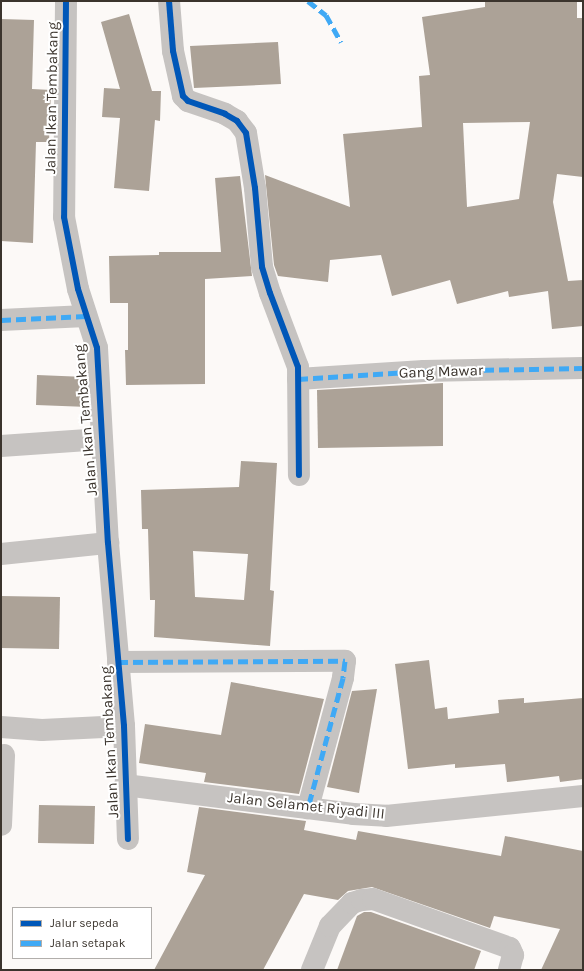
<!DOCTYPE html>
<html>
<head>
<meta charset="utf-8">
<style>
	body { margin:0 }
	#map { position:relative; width:584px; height:971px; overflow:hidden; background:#fcf9f7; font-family:Karla,sans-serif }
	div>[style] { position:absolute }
	.building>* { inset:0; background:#aca297 }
	.street>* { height:22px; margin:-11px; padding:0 11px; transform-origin:11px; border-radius:11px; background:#c6c3c1 }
	.quiet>* { height:5px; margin-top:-2.5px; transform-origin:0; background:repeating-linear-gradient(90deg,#3fa9f5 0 10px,transparent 0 15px) }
	.cycleway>* { height:6px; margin:-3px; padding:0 3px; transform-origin:3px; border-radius:3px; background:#0057b8 }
	span { translate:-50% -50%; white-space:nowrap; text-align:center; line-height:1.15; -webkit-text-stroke:4px #fff; paint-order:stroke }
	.street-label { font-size:15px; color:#3b342d }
	.frame { position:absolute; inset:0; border:2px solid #3b342d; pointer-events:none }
	.legend { position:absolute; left:12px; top:907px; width:140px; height:52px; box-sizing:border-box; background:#fff; border:1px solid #b1aeab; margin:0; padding:5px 7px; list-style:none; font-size:12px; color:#3b342d }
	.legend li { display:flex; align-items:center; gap:8px; height:20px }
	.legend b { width:20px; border:1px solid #b1aeab }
</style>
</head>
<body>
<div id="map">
	<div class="building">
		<i style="clip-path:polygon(evenodd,485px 1px,577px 1px,577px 18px,583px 18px,583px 177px,557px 174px,553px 202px,568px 281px,583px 280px,583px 326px,552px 329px,548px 291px,509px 297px,508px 291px,457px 304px,450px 280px,392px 296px,381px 255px,330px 260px,328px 282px,278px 276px,274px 265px,265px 175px,350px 207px,343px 134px,422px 127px,419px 76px,430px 75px,422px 17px,485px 7px,485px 1px,530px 122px,519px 199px,467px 207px,463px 123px,530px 122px)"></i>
		<i style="clip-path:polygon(129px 14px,152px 91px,161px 91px,160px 121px,155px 120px,149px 191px,114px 188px,120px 118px,102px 117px,104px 88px,120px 89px,101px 22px)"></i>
		<i style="clip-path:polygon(1px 19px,34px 20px,32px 89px,51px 90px,49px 142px,36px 142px,33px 243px,1px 241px)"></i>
		<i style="clip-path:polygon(278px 42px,281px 84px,194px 88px,190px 46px)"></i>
		<i style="clip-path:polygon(240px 176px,252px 276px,205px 279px,205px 384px,126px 385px,125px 350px,128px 350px,128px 303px,110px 303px,109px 256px,159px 255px,159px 252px,221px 252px,215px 178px)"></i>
		<i style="clip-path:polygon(37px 375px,86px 377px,88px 407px,36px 405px)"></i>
		<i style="clip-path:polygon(443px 383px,443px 446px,318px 448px,317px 390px)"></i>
		<i style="clip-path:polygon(evenodd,241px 461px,277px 463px,270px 590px,274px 591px,270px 646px,154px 637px,155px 600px,150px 600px,148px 529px,142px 529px,141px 490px,239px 487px,241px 461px,193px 551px,248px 554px,244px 600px,195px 597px,193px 551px)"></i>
		<i style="clip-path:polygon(1px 596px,60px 597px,59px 649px,1px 648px)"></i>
		<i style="clip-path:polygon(429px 660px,435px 709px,447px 707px,448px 719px,499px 713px,498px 700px,524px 698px,524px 703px,583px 698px,583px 779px,560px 782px,559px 776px,507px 782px,505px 764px,455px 768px,455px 764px,408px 769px,395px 664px)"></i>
		<i style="clip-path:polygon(231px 682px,324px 699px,299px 794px,204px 782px,206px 773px,139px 763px,145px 724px,221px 735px)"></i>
		<i style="clip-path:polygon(377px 689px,359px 793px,327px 787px,352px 691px)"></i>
		<i style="clip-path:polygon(39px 805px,95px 806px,94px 844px,38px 843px)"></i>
		<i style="clip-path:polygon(199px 807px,306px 821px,304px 830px,356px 840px,358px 831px,501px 856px,505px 836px,583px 851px,583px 970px,541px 970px,560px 929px,494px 916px,490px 928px,372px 887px,348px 891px,338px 900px,304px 894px,263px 970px,154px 970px,205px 875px,187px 872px)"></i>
		<i style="clip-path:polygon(364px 912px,371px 912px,481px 951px,474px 970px,337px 970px,357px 916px)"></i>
	</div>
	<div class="street">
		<i style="left:66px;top:1px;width:216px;rotate:90.5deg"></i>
		<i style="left:64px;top:217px;width:73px;rotate:79deg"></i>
		<i style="left:78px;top:289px;width:62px;rotate:72.1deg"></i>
		<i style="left:97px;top:348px;width:195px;rotate:86.8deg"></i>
		<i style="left:108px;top:543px;width:184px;rotate:85deg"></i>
		<i style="left:124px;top:726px;width:113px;rotate:88deg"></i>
		<i style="left:169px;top:1px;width:50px;rotate:85.4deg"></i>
		<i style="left:173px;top:51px;width:46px;rotate:77.5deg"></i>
		<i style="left:183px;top:96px;width:7px;rotate:45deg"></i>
		<i style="left:188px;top:101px;width:39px;rotate:19deg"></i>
		<i style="left:225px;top:114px;width:14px;rotate:30deg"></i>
		<i style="left:237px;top:121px;width:15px;rotate:53deg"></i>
		<i style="left:246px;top:133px;width:56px;rotate:80.7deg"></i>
		<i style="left:255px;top:188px;width:79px;rotate:84.9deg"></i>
		<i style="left:262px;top:267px;width:27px;rotate:73deg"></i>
		<i style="left:270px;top:293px;width:79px;rotate:69.3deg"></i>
		<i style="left:298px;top:367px;width:108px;rotate:89.5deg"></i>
		<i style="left:1px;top:320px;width:85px;rotate:-2.7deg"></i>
		<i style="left:298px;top:379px;width:126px;rotate:-3.6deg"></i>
		<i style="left:424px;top:371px;width:159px;rotate:-1.1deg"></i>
		<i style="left:1px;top:446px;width:101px;rotate:-4deg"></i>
		<i style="left:1px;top:554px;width:108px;rotate:-5.9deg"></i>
		<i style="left:118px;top:662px;width:227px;rotate:-0.3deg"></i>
		<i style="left:345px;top:661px;width:17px;rotate:97deg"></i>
		<i style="left:343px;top:678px;width:135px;rotate:105.1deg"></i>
		<i style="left:1px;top:727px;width:41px;rotate:4.2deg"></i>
		<i style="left:42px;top:730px;width:82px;rotate:-2.8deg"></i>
		<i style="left:125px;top:785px;width:230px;rotate:7.2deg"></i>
		<i style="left:353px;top:814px;width:33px;rotate:3deg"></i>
		<i style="left:386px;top:816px;width:198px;rotate:-5.8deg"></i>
		<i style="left:1px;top:825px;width:70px;rotate:-87.5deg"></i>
		<i style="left:312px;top:970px;width:48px;rotate:-67.8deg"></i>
		<i style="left:330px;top:926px;width:32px;rotate:-46deg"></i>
		<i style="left:352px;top:903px;width:10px;rotate:-17deg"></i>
		<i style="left:362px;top:900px;width:11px;rotate:-5deg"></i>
		<i style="left:373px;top:899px;width:145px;rotate:19.7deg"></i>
		<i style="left:510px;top:948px;width:8px;rotate:67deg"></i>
		<i style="left:513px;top:955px;width:16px;rotate:105deg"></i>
	</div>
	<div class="quiet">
		<i style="left:308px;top:1px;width:23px;rotate:38deg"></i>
		<i style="left:326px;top:15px;width:31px;rotate:61deg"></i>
		<i style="left:1px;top:320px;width:85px;rotate:-2.7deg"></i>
		<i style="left:298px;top:379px;width:126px;rotate:-3.6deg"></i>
		<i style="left:424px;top:371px;width:159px;rotate:-1.1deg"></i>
		<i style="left:118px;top:662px;width:227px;rotate:-0.3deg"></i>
		<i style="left:345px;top:661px;width:17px;rotate:97deg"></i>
		<i style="left:343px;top:678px;width:135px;rotate:105.1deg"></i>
	</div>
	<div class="cycleway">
		<i style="left:66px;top:1px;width:216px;rotate:90.5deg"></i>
		<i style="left:64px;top:217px;width:73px;rotate:79deg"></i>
		<i style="left:78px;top:289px;width:62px;rotate:72.1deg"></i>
		<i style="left:97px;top:348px;width:195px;rotate:86.8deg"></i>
		<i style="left:108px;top:543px;width:184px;rotate:85deg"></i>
		<i style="left:124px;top:726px;width:113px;rotate:88deg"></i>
		<i style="left:169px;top:1px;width:50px;rotate:85.4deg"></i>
		<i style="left:173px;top:51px;width:46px;rotate:77.5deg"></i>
		<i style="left:183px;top:96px;width:7px;rotate:45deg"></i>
		<i style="left:188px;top:101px;width:39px;rotate:19deg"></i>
		<i style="left:225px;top:114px;width:14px;rotate:30deg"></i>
		<i style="left:237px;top:121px;width:15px;rotate:53deg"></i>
		<i style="left:246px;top:133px;width:56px;rotate:80.7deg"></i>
		<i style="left:255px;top:188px;width:79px;rotate:84.9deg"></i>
		<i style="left:262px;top:267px;width:27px;rotate:73deg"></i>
		<i style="left:270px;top:293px;width:79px;rotate:69.3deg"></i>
		<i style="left:298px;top:367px;width:108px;rotate:89.5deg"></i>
	</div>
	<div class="street-label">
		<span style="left:52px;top:98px;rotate:-89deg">Jalan Ikan Tembakang</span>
		<span style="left:441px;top:372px;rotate:-2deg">Gang Mawar</span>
		<span style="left:86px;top:420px;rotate:-95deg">Jalan Ikan Tembakang</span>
		<span style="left:110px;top:742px;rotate:-93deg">Jalan Ikan Tembakang</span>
		<span style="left:306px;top:806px;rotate:6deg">Jalan Selamet Riyadi III</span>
	</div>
	<div class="frame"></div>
	<ul class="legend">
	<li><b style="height:5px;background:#0057b8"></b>Jalur sepeda</li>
	<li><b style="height:5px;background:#3fa9f5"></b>Jalan setapak</li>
	</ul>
</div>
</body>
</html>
